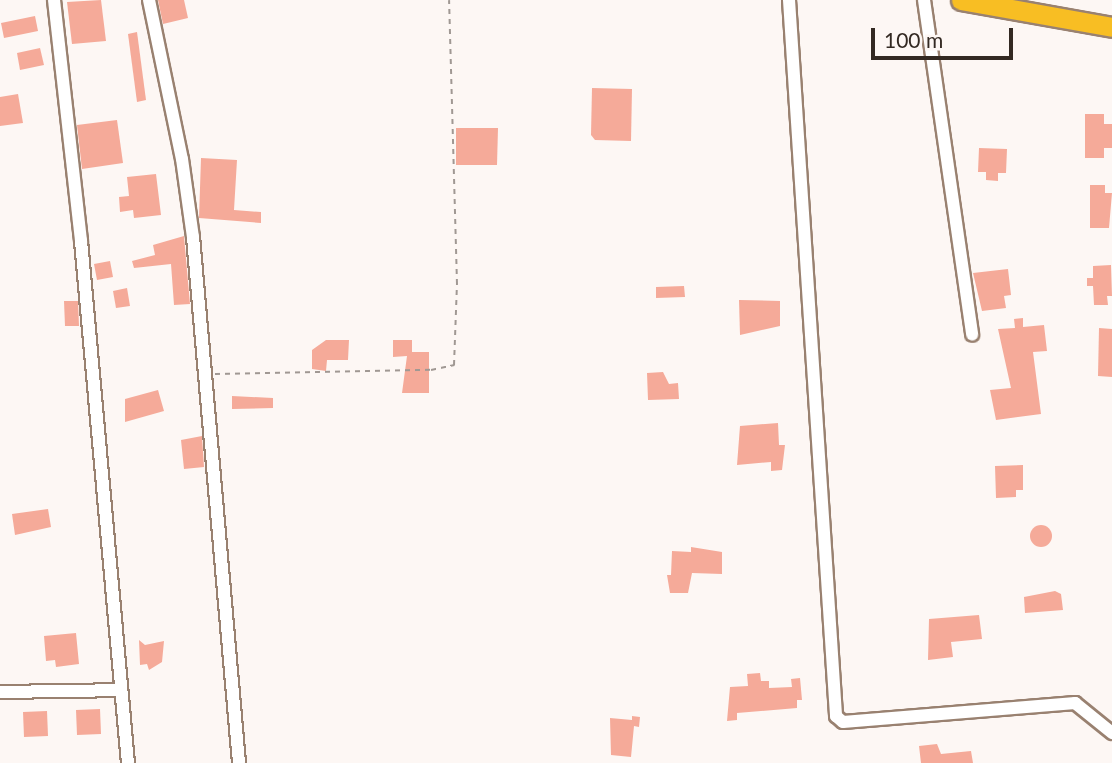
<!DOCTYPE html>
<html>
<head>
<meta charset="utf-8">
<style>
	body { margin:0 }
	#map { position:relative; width:1112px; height:763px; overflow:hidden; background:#fdf7f4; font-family:Lato,sans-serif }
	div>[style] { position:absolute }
	.building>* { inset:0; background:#f5aa99 }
	.round { border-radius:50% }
	.path>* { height:2px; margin-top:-1px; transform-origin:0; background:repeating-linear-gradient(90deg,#a09893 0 5px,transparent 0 10px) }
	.roads { filter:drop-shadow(2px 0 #998170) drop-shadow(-2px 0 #998170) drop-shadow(0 2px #998170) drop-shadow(0 -2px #998170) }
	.minor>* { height:12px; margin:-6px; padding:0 6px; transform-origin:6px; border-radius:6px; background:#fff }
	.highway>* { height:19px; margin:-9.5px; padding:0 9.5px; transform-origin:9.5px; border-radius:9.5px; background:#f8be23 }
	span { translate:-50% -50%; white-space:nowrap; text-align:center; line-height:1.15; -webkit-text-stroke:6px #fdf7f4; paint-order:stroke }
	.scale { position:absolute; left:871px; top:28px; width:142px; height:32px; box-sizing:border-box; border:4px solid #332922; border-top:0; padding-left:9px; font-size:21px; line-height:24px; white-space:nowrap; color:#332922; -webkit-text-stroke:5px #fdf7f4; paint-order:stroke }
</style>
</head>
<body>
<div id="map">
	<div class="building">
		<i style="clip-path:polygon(101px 0,106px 41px,72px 44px,67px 2px)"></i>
		<i style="clip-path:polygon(158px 0,184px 0,188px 18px,163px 24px)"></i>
		<i style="clip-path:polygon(35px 16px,38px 31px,4px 38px,1px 23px)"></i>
		<i style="clip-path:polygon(137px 32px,146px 100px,137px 102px,128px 34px)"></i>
		<i style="clip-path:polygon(40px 48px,44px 65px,20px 70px,17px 53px)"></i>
		<i style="clip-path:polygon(592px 88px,632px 89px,631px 141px,595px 140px,591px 135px)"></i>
		<i style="clip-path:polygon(18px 94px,23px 123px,0 126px,0 97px)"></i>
		<i style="clip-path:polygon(1085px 114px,1104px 114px,1104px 124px,1112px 124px,1112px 148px,1104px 148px,1104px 158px,1085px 158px)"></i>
		<i style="clip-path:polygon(117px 120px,123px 163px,82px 169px,77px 125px)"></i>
		<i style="clip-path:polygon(456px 128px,498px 128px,497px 165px,456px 165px)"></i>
		<i style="clip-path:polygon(979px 148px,1007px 149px,1006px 173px,998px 173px,998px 181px,986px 180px,986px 172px,978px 172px)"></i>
		<i style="clip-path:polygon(201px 158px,237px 160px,234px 210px,261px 212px,261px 223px,199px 218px)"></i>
		<i style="clip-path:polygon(156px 174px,161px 215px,134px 218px,133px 210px,120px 212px,119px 197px,129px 196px,127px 177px)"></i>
		<i style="clip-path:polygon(1090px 185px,1105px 185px,1105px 193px,1112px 193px,1109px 228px,1090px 228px)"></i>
		<i style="clip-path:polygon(184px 236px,190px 304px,174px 305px,171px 264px,134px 268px,132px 261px,155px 255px,153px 245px)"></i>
		<i style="clip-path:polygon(110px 261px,113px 277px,97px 280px,94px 264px)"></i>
		<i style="clip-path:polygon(1111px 265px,1112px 296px,1107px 296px,1108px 305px,1094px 305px,1093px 286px,1087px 286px,1087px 278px,1093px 278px,1093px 266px)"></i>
		<i style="clip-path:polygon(1008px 269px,1011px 295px,1004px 296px,1006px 308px,982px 311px,973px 273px)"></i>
		<i style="clip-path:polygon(684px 286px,685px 297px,656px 298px,656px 287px)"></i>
		<i style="clip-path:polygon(127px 288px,130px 306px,116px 308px,113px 291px)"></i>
		<i style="clip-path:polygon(739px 300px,780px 301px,780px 326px,740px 335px)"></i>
		<i style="clip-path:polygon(64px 301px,78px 301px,79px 326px,65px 326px)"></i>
		<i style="clip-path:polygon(1023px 318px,1023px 327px,1044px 325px,1047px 351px,1033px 352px,1041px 414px,996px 420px,990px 390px,1011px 388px,998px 329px,1015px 328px,1014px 319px)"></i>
		<i style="clip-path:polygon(1099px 328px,1112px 329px,1112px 377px,1098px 376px)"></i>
		<i style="clip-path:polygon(326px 340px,349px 340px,348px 360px,327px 360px,326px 371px,312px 369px,312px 350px)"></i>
		<i style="clip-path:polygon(393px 340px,412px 340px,412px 352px,429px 352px,429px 393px,402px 393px,407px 356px,393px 357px)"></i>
		<i style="clip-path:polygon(663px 372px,669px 384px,678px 383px,679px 399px,648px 400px,647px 373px)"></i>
		<i style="clip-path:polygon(158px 390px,164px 411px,125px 422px,125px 399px)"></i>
		<i style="clip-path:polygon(232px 396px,273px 398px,273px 408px,232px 409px)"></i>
		<i style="clip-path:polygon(778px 423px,779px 445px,785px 445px,782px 470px,771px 471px,771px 462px,737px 465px,740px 426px)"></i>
		<i style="clip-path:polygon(202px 436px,204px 467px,184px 469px,181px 440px)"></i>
		<i style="clip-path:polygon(1023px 465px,1023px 490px,1016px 490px,1016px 497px,996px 498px,995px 466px)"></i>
		<i style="clip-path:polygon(48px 509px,51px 527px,15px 535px,12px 514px)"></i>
		<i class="round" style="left:1030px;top:525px;width:22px;height:22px"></i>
		<i style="clip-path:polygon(691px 547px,722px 552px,722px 574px,692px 573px,688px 593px,670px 593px,667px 575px,671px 575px,672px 551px,691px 552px)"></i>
		<i style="clip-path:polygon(1055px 591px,1061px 594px,1063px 610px,1025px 613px,1024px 597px)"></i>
		<i style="clip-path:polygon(979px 615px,982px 639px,951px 642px,953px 657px,928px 660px,929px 619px)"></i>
		<i style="clip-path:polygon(76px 633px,79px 664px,56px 667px,55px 660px,46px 661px,44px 636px)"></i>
		<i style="clip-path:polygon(139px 640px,145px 645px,164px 641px,162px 662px,149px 670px,147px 664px,140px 665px)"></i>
		<i style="clip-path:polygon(760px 673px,761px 681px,769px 681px,769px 688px,792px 687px,791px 679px,800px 678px,802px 700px,797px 700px,797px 708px,737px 713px,737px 720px,727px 721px,730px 687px,748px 686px,747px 674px)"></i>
		<i style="clip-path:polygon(100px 709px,101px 734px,77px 735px,76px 710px)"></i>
		<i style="clip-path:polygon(47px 711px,48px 736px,24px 737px,23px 712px)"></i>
		<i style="clip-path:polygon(632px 716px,640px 717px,639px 727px,634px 726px,631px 757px,611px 755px,610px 718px,632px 720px)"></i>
		<i style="clip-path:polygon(937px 744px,941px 754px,971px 751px,973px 763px,921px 763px,919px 746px)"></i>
	</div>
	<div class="path">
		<i style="left:215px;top:374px;width:216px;rotate:-1.1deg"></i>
		<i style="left:431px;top:370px;width:24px;rotate:-12deg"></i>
		<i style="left:454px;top:365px;width:81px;rotate:-87.9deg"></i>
		<i style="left:457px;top:284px;width:284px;rotate:-91.6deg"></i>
	</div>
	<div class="roads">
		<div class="minor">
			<i style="left:54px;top:0;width:243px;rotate:83.6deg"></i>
			<i style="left:81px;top:241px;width:524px;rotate:84.86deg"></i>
			<i style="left:149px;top:0;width:162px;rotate:78.3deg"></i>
			<i style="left:182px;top:159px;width:79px;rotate:82deg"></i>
			<i style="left:193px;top:237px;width:528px;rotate:85deg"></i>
			<i style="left:789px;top:0;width:718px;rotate:86.24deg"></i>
			<i style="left:836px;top:716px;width:9px;rotate:41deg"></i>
			<i style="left:843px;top:722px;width:233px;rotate:-4.7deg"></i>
			<i style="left:1075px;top:703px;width:48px;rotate:39deg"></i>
			<i style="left:924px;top:0;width:338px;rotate:81.8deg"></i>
			<i style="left:0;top:692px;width:121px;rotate:-0.9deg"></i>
		</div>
		<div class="highway">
			<i style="left:961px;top:0;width:153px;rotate:10.1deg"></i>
		</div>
	</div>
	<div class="scale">100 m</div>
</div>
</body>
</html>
